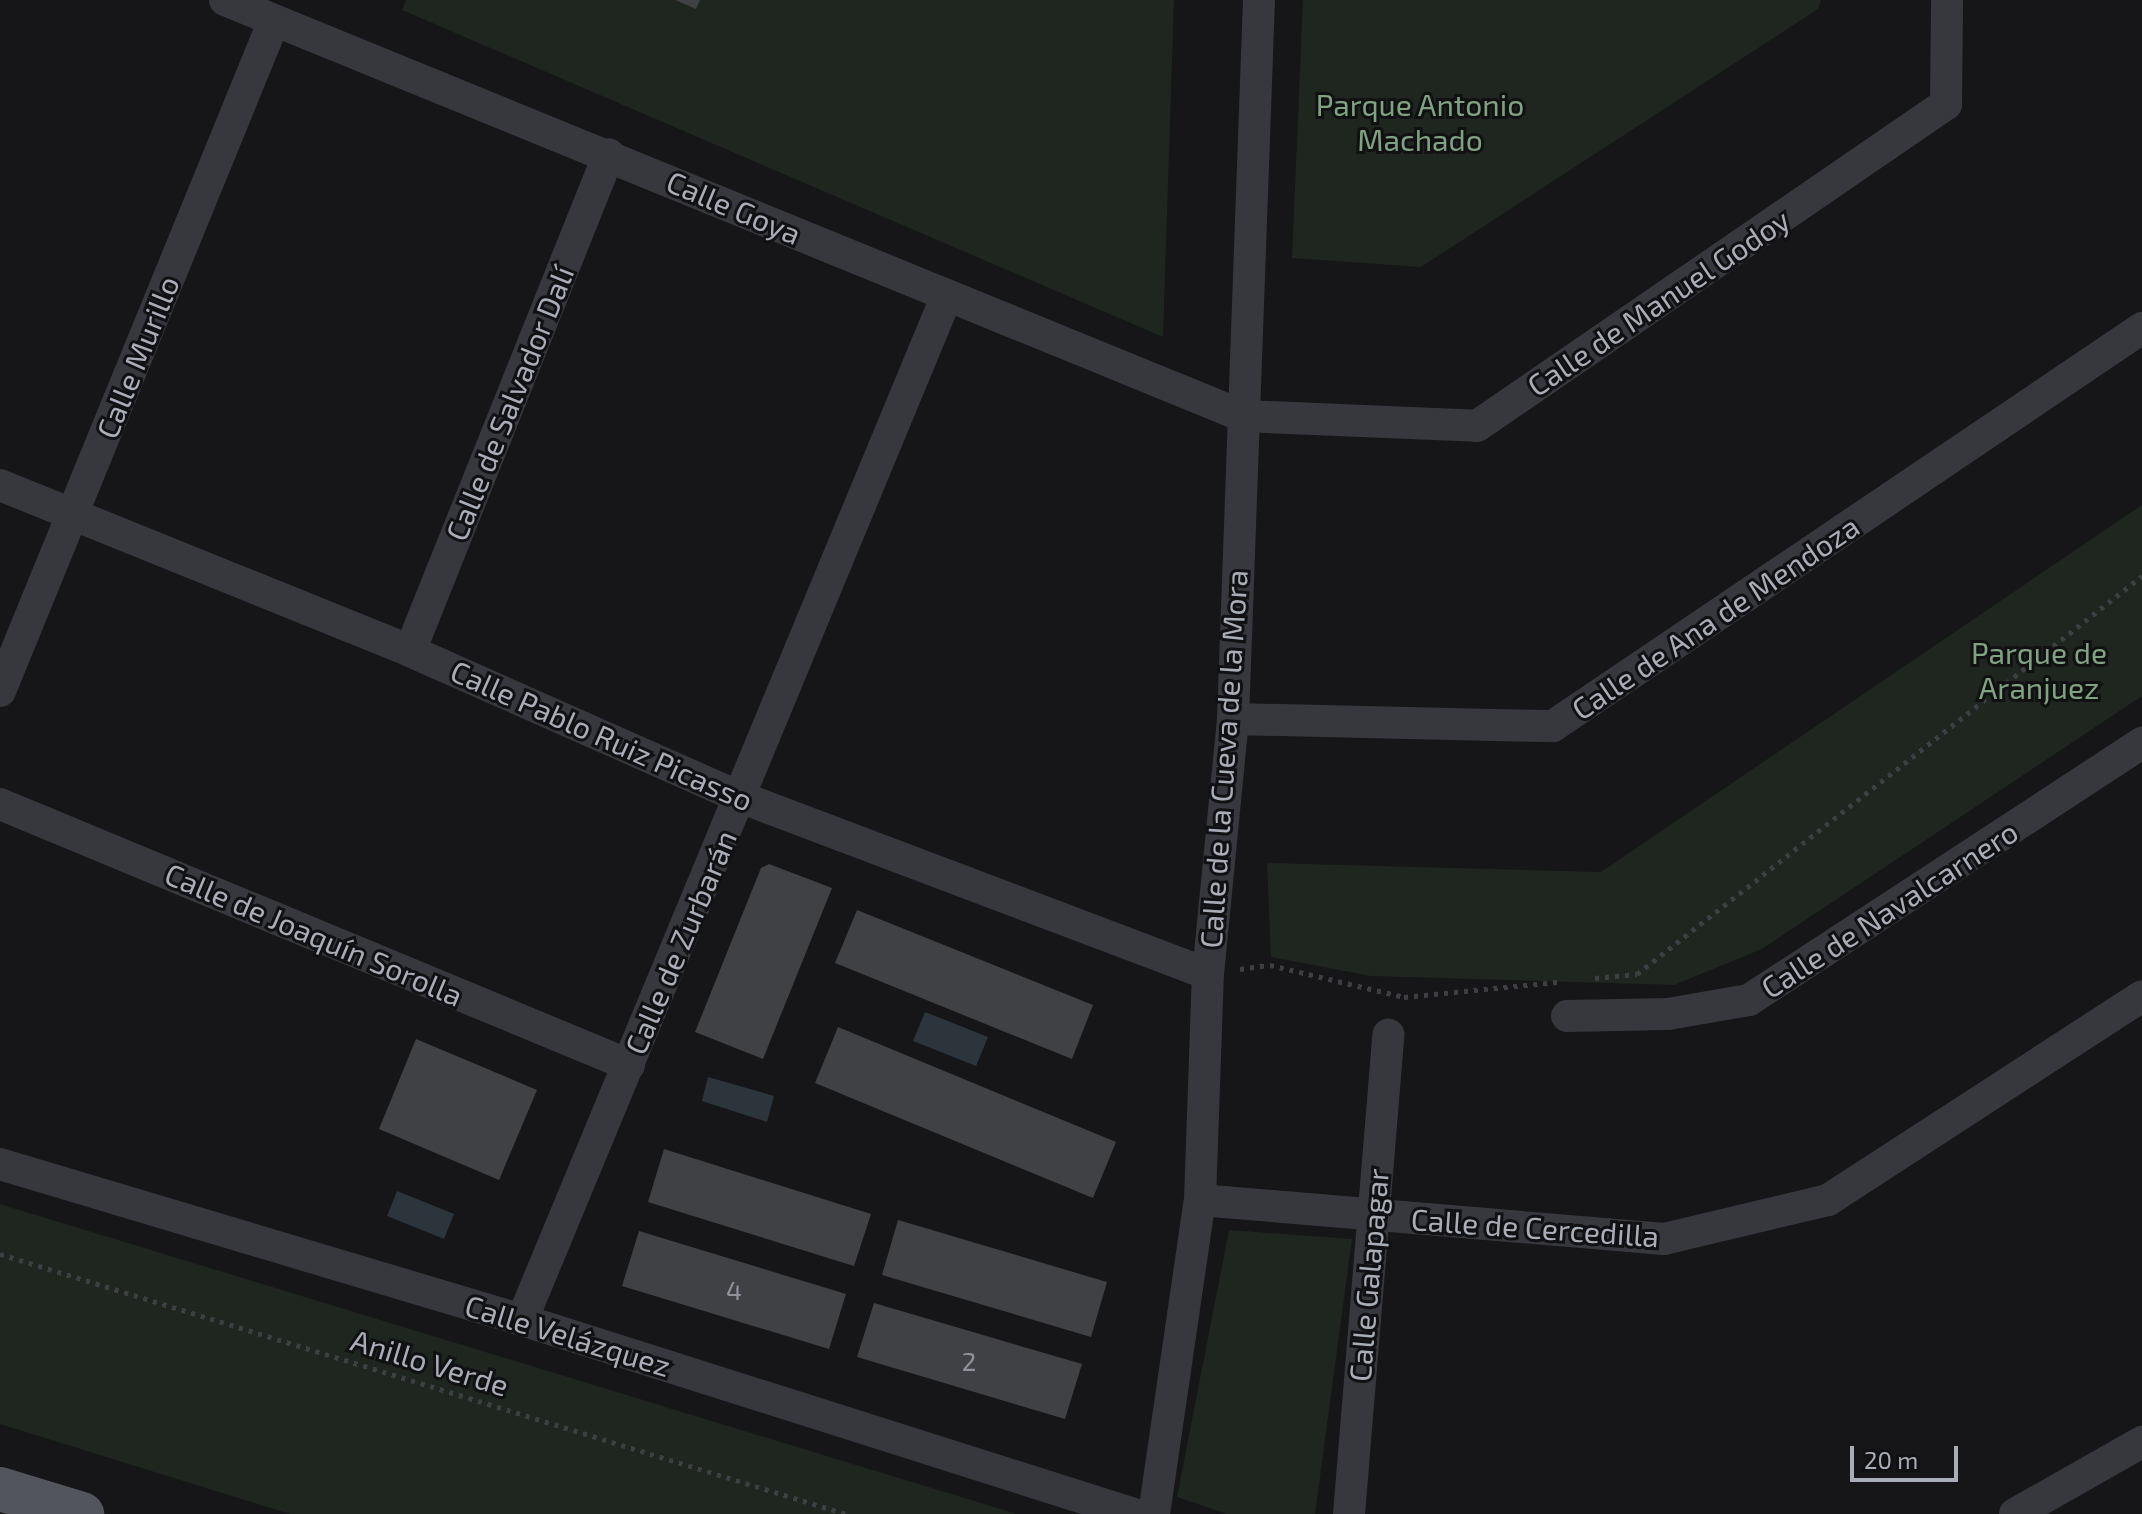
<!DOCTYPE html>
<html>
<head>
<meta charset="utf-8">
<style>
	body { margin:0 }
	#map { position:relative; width:2142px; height:1514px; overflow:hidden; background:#161618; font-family:"Exo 2",sans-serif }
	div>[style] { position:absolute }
	.green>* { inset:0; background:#1e261f }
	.water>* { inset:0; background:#2c353c }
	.building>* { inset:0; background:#404145 }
	.path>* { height:5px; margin-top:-2.5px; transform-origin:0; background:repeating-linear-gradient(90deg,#3d3f44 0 4px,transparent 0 10px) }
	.street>* { height:32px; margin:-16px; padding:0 16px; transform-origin:16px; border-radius:16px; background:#37383d }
	.primary>* { height:44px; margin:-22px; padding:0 22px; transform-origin:22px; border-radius:22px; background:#53555c }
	span { translate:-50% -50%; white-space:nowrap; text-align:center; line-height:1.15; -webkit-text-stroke:6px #111113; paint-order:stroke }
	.number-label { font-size:26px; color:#8e929b }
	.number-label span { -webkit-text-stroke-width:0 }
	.park-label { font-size:30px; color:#7fa381 }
	.street-label { font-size:30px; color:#a8adb8 }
	.scale { position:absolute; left:1850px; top:1446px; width:108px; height:36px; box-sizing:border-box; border:4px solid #a8adb8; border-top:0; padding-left:10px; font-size:24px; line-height:28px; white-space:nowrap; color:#a8adb8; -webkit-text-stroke:6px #111113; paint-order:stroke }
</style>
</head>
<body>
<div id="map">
	<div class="green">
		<i style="clip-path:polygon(406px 0,1174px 0,1163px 337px,402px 10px)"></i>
		<i style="clip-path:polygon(1303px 0,1821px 0,1818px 9px,1421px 267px,1292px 258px)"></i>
		<i style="clip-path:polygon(2142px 505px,2142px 696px,1762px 949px,1674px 985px,1371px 976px,1271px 957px,1267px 863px,1601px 872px)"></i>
		<i style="clip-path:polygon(0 1204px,1017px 1514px,290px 1514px,0 1424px)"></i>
		<i style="clip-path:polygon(1229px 1230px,1352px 1239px,1315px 1514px,1227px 1514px,1177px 1497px)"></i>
	</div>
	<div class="water">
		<i style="clip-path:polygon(925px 1012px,988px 1037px,976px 1066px,913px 1041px)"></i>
		<i style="clip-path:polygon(708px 1077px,774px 1096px,767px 1122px,702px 1101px)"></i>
		<i style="clip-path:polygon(397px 1191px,454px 1214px,444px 1239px,387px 1216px)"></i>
	</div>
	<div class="building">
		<i style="clip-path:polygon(675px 0,700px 0,696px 9px)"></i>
		<i style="clip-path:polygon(769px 864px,832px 888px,763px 1059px,695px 1032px,761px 868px)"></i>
		<i style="clip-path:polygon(857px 910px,1093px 1005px,1072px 1059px,835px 963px)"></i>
		<i style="clip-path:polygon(838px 1027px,1116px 1142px,1093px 1198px,815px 1083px)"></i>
		<i style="clip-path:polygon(416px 1039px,537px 1090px,499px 1180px,379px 1129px)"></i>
		<i style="clip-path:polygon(664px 1149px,871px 1214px,854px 1266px,648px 1202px)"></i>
		<i style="clip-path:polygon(898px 1220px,1107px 1282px,1091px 1337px,882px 1275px)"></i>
		<i style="clip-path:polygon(639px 1231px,846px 1294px,829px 1349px,622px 1286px)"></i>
		<i style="clip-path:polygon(874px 1303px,1082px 1364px,1065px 1419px,857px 1357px)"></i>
	</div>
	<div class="path">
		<i style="left:1240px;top:969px;width:30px;rotate:-8deg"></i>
		<i style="left:1270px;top:965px;width:138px;rotate:13.4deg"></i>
		<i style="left:1404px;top:997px;width:154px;rotate:-5.6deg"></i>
		<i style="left:1595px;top:978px;width:42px;rotate:-5.4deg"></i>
		<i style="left:1637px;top:974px;width:643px;rotate:-38.24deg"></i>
		<i style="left:0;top:1254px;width:885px;rotate:17.08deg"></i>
	</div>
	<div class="street">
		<i style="left:225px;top:0;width:1100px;rotate:22.23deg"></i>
		<i style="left:1243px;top:416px;width:234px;rotate:2.4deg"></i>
		<i style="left:1477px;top:426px;width:569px;rotate:-34.47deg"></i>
		<i style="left:1946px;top:104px;width:104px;rotate:-89.4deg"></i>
		<i style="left:0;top:485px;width:442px;rotate:22deg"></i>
		<i style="left:410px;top:651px;width:361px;rotate:23.9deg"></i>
		<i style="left:740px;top:797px;width:500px;rotate:20.72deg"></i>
		<i style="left:410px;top:651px;width:535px;rotate:-68.18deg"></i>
		<i style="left:0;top:691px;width:722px;rotate:-67.77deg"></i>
		<i style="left:1233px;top:719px;width:320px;rotate:1.3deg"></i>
		<i style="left:1553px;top:726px;width:711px;rotate:-34.05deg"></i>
		<i style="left:0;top:804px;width:681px;rotate:22.54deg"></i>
		<i style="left:1567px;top:1016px;width:101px;rotate:-1.1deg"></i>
		<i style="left:1668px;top:1014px;width:82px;rotate:-9.8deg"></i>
		<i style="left:1749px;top:1000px;width:470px;rotate:-33.2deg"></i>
		<i style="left:0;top:1164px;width:545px;rotate:16.64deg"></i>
		<i style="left:522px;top:1320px;width:642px;rotate:17.59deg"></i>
		<i style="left:1200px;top:1200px;width:466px;rotate:4.8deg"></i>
		<i style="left:1664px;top:1239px;width:169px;rotate:-13.4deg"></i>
		<i style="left:1828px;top:1200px;width:374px;rotate:-33deg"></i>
		<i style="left:522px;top:1320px;width:1106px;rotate:-67.47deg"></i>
		<i style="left:1154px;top:1514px;width:317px;rotate:-81.7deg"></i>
		<i style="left:1200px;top:1200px;width:226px;rotate:-88deg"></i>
		<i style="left:1208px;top:974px;width:256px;rotate:-84.4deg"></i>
		<i style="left:1233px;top:719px;width:719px;rotate:-87.93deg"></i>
		<i style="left:1349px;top:1514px;width:481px;rotate:-85.3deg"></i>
		<i style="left:2015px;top:1514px;width:146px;rotate:-29.6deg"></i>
	</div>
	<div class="primary">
		<i style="left:0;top:1489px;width:86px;rotate:17deg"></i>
	</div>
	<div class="number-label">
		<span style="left:734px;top:1290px">4</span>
		<span style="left:969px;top:1361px">2</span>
	</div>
	<div class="park-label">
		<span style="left:1420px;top:121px">Parque Antonio<br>Machado</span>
		<span style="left:2039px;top:669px">Parque de<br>Aranjuez</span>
	</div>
	<div class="street-label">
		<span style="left:734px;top:207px;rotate:23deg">Calle Goya</span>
		<span style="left:1658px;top:302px;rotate:-34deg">Calle de Manuel Godoy</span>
		<span style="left:137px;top:357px;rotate:-68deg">Calle Murillo</span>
		<span style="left:509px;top:403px;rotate:-68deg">Calle de Salvador Dalí</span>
		<span style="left:1715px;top:617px;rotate:-34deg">Calle de Ana de Mendoza</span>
		<span style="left:602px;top:735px;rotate:24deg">Calle Pablo Ruiz Picasso</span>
		<span style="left:1223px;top:759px;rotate:-86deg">Calle de la Cueva de la Mora</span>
		<span style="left:1889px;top:909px;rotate:-33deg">Calle de Navalcarnero</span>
		<span style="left:314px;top:934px;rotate:23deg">Calle de Joaquín Sorolla</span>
		<span style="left:680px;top:942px;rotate:-67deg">Calle de Zurbarán</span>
		<span style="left:1535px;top:1227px;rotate:4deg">Calle de Cercedilla</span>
		<span style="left:1368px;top:1275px;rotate:-85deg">Calle Galapagar</span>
		<span style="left:568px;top:1335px;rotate:17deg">Calle Velázquez</span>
		<span style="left:430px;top:1362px;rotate:17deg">Anillo Verde</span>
	</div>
	<div class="scale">20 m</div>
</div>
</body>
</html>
